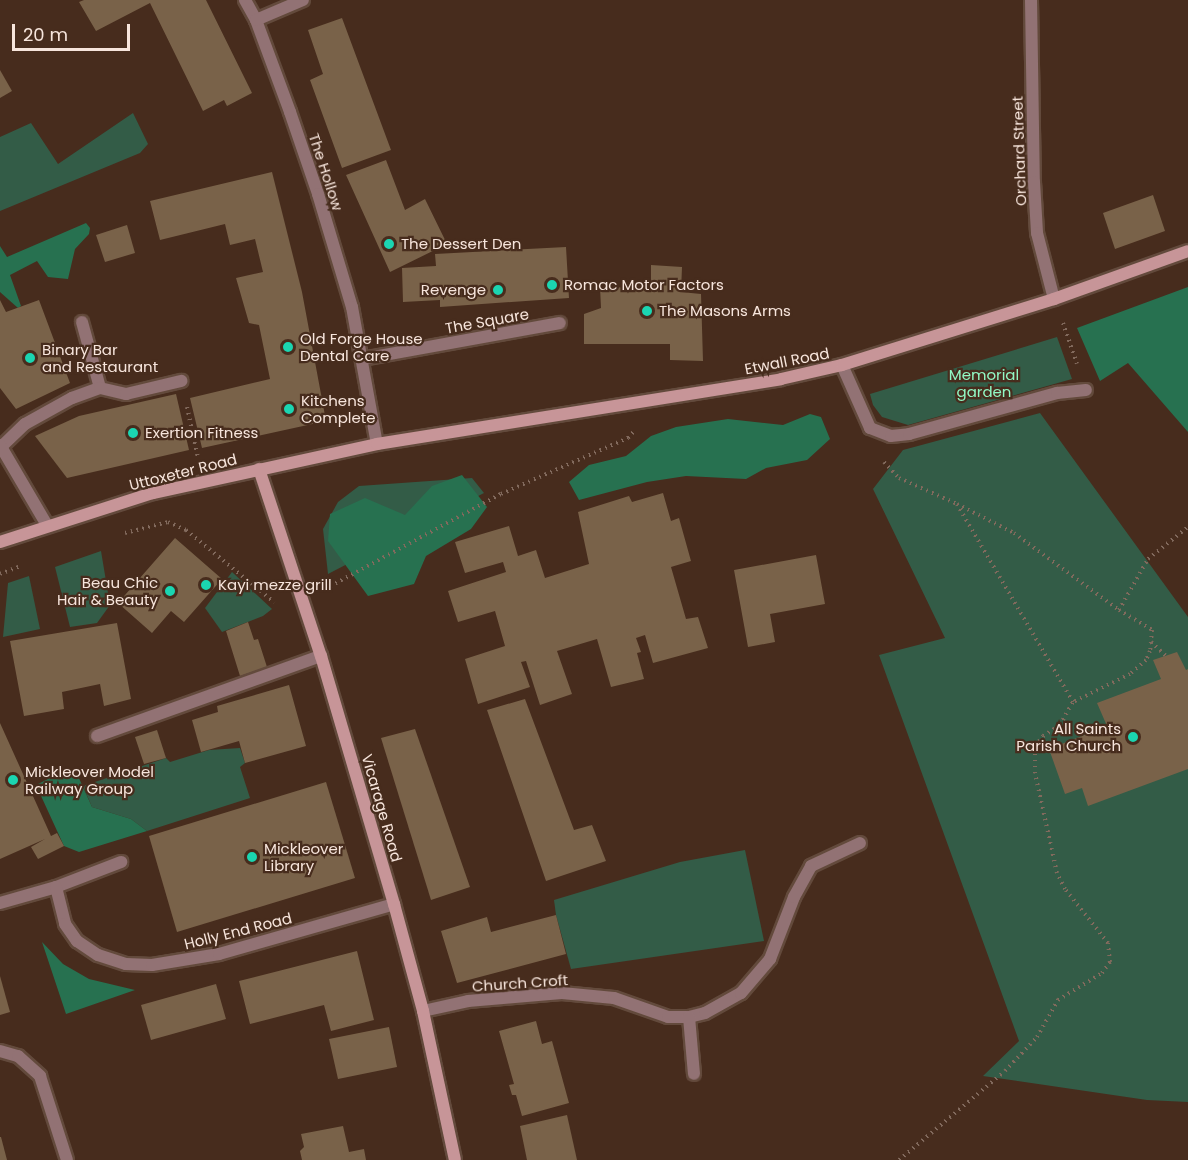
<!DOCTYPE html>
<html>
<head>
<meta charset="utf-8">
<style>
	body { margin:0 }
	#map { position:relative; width:1188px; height:1160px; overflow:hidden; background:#472c1d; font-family:Poppins,sans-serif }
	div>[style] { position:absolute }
	.green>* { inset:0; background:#335c47 }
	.forest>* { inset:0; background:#277150 }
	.building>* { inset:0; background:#796249 }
	.path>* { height:4px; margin-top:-2px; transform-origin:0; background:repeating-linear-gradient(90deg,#826a5d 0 1.5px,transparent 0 6px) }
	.roads { filter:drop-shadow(2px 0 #634a3c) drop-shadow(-2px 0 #634a3c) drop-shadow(0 2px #634a3c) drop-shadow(0 -2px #634a3c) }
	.lane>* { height:12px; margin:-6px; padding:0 6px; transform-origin:6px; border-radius:6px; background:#927274 }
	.street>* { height:12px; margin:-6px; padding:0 6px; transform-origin:6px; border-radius:6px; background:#927274 }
	.secondary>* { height:12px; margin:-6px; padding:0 6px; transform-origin:6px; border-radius:6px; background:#c79598 }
	.dots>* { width:16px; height:16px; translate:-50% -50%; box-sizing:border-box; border:3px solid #472c1d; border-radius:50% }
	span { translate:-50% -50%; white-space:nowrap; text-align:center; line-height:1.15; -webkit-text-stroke:4.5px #472c1d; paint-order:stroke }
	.street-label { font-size:15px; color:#f7e5dc }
	.poi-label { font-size:15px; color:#f7e5dc }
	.left { translate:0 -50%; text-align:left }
	.right { translate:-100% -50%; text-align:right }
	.park-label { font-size:15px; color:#91f8c4 }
	.scale { position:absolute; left:12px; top:24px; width:118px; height:27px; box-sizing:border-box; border:3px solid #f7e5dc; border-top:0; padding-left:8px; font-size:18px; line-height:21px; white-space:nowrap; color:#f7e5dc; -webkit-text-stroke:4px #472c1d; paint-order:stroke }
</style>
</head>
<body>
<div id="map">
	<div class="green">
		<i style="clip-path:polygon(133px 113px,148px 144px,140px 153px,0 211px,0 137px,31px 123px,58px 164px)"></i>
		<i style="clip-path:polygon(1057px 337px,1072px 379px,908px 425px,882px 417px,873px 405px,870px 394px)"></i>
		<i style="clip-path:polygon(1040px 413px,1188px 617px,1188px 1102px,1147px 1100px,983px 1076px,1019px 1041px,879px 655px,945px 638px,873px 489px,903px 450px)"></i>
		<i style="clip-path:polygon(472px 478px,484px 493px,328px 574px,323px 529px,338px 502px,359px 486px)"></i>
		<i style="clip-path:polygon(101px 551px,110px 605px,97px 623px,70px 627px,55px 567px)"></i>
		<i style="clip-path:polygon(232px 572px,272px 609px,263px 616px,222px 632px,205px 608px)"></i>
		<i style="clip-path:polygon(29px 576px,40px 629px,3px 637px,8px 583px)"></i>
		<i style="clip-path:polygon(240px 748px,245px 763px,240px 767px,250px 798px,147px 831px,131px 819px,92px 807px,83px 786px,166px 758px,170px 762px,209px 750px)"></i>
		<i style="clip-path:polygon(745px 850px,764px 941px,571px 969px,556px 915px,554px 900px,680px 862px)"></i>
	</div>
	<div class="forest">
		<i style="clip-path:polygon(86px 223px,90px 228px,89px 234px,75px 249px,68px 279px,48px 277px,37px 261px,10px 275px,21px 306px,18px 308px,0 292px,0 246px,7px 257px)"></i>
		<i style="clip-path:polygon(1188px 287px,1188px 432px,1128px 363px,1100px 381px,1077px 328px)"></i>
		<i style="clip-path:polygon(810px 414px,821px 417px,830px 439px,807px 460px,766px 468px,746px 479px,686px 476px,647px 482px,579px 500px,569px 482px,589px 465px,626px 456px,651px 436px,676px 427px,728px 419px,783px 425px)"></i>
		<i style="clip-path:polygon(462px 475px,487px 507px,471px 529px,426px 556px,414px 584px,368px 596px,328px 541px,330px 514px,365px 498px,405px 515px,432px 486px)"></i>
		<i style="clip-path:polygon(60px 773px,78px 776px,92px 807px,131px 819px,147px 831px,79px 852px,64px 846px,36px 785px)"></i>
		<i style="clip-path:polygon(42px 942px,63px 964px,89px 979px,135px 990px,66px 1014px)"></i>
	</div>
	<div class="building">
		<i style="clip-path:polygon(84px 0,206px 0,252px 93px,227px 106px,224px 100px,203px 111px,150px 3px,96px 31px,79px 2px)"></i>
		<i style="clip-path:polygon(342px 18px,391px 150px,342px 168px,310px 80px,323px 74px,308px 30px)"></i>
		<i style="clip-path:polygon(0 70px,12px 91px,0 98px)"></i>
		<i style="clip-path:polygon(386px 160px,405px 210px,425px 199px,447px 244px,390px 272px,346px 175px)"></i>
		<i style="clip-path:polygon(272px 172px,302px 292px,326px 421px,202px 448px,190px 398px,270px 379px,259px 325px,249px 323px,236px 278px,263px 272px,255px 239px,230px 245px,225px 224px,160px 240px,150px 201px)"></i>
		<i style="clip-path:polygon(1153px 195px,1165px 231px,1115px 249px,1103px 213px)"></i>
		<i style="clip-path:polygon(127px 225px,135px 253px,105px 262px,96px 235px)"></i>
		<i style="clip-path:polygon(566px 247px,569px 298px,440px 307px,440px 300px,403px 302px,402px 268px,436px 266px,435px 254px)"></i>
		<i style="clip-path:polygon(651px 265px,682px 267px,681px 292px,701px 294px,703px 361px,670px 360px,670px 344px,584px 344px,584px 314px,601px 308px,600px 287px,651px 288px)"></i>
		<i style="clip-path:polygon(0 300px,6px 312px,39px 300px,70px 383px,16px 409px,0 388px)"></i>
		<i style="clip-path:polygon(176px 394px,189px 450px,67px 478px,35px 436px,79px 416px)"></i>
		<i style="clip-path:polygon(663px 493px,671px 521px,679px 518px,691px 561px,671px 567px,686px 619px,698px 617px,708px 648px,653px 663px,645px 635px,636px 638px,641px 652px,637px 653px,644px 679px,611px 687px,597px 639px,557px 651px,572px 694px,540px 705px,526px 661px,521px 662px,530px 687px,478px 704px,465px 659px,505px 646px,495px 611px,458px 622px,448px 591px,506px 572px,503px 562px,465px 573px,455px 542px,509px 526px,518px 556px,536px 550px,545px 578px,589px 564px,578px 512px,629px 496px,632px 502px)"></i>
		<i style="clip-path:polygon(175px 538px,222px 579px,184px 622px,171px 611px,152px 633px,118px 603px)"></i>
		<i style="clip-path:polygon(816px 555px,825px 604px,770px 614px,775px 642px,748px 647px,734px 570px)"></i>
		<i style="clip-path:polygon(248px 622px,254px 640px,258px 639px,267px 667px,240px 676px,226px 631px)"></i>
		<i style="clip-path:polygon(117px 623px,131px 699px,104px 706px,100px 684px,62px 692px,64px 709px,24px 716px,10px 641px)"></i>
		<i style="clip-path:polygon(1177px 652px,1186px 670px,1188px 669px,1188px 769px,1088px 806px,1082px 788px,1065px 794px,1049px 749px,1107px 726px,1097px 703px,1161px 679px,1153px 660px)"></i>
		<i style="clip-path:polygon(289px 685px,306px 746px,245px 763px,239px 741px,201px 752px,192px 720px,218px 712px,217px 706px)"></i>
		<i style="clip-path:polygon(525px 699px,574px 830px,592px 825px,606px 861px,546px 881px,487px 710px)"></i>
		<i style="clip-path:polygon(0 723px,51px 836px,57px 833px,64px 846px,38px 859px,31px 847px,45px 839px,0 859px)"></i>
		<i style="clip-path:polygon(415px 729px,470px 887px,431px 900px,381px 738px)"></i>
		<i style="clip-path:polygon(157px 730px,166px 758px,144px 764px,135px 737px)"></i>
		<i style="clip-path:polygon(326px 782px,355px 878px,177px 932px,149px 836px)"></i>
		<i style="clip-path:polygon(556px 915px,566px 954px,457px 983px,441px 931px,487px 917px,491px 932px)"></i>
		<i style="clip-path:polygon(357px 951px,374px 1020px,331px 1031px,324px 1005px,250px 1024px,239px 981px)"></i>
		<i style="clip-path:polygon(0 976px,10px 1012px,0 1015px)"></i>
		<i style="clip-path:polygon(216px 984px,226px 1019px,151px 1040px,141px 1005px)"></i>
		<i style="clip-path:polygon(536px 1021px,542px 1044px,552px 1041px,569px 1103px,522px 1116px,516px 1095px,512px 1095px,509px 1085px,514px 1084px,499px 1031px)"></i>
		<i style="clip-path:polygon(389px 1027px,397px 1067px,338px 1079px,329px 1039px)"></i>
		<i style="clip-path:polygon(567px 1115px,577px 1160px,527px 1160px,520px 1126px)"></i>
		<i style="clip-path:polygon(343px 1126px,349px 1152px,364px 1149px,366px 1160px,302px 1160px,300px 1151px,304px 1147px,301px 1134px)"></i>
		<i style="clip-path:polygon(0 1137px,1px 1137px,7px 1160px,0 1160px)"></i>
	</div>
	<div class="path">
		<i style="left:1063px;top:323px;width:43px;rotate:71.1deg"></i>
		<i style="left:187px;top:407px;width:52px;rotate:77.8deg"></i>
		<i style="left:884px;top:462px;width:22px;rotate:47deg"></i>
		<i style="left:899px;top:478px;width:64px;rotate:24.1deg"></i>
		<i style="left:957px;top:504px;width:64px;rotate:27deg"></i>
		<i style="left:1014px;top:533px;width:130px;rotate:36.3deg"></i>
		<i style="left:1119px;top:610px;width:39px;rotate:31deg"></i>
		<i style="left:1152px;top:630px;width:21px;rotate:95deg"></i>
		<i style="left:1150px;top:651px;width:10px;rotate:114deg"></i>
		<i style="left:1146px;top:660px;width:21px;rotate:139deg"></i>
		<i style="left:1130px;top:674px;width:64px;rotate:153.8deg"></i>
		<i style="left:1073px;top:702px;width:229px;rotate:-120.4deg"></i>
		<i style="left:125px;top:533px;width:44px;rotate:-14.3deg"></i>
		<i style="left:168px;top:522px;width:20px;rotate:24deg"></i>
		<i style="left:186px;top:530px;width:114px;rotate:39.3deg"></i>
		<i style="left:0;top:574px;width:22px;rotate:-21deg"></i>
		<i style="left:325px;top:589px;width:200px;rotate:-28.4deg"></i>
		<i style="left:501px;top:494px;width:139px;rotate:-23.8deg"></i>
		<i style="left:628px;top:438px;width:11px;rotate:-49deg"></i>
		<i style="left:1119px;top:610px;width:59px;rotate:-60.4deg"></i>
		<i style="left:1148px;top:559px;width:51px;rotate:-38.7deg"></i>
		<i style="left:1151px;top:642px;width:21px;rotate:43deg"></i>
		<i style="left:899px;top:1160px;width:138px;rotate:-40deg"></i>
		<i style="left:1005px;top:1071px;width:47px;rotate:-46.7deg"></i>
		<i style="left:1037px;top:1037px;width:43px;rotate:-60.4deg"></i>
		<i style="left:1058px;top:1000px;width:52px;rotate:-31.5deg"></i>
		<i style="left:1102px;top:973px;width:14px;rotate:-54deg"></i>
		<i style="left:1110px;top:962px;width:19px;rotate:-96deg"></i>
		<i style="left:1108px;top:943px;width:69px;rotate:-128.5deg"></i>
		<i style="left:1065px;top:889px;width:18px;rotate:-117deg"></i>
		<i style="left:1057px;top:873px;width:102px;rotate:-102.4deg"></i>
		<i style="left:1035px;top:773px;width:27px;rotate:-90deg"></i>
		<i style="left:1035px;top:746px;width:13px;rotate:-51deg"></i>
		<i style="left:1043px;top:736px;width:20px;rotate:-33deg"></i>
		<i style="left:1060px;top:725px;width:26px;rotate:-61deg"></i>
	</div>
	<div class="roads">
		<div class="lane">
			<i style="left:82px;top:322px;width:68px;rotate:74.7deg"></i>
			<i style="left:842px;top:365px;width:69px;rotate:66deg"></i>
			<i style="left:870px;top:428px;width:22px;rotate:21deg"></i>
			<i style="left:891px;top:436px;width:18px;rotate:-6deg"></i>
			<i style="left:909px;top:434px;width:154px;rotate:-15.5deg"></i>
			<i style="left:1057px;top:393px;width:29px;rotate:-6deg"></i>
			<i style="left:1px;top:447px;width:33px;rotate:-44deg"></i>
			<i style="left:25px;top:424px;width:54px;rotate:-29deg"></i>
			<i style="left:72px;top:398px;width:30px;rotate:-20deg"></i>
			<i style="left:100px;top:388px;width:27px;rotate:13deg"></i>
			<i style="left:126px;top:394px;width:57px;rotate:-13.3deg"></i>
			<i style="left:97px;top:736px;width:238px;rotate:-19.7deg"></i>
			<i style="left:0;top:903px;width:58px;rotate:-15.9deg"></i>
			<i style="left:56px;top:887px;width:70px;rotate:-21deg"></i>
			<i style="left:423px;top:1011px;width:46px;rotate:-12.5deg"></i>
			<i style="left:468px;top:1001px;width:94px;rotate:-4.9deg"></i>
			<i style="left:562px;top:993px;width:52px;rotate:5.5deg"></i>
			<i style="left:614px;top:998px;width:57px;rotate:19.4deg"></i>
			<i style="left:668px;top:1017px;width:21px"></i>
			<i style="left:689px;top:1017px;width:16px;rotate:-14deg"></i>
			<i style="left:705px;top:1013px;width:41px;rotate:-29.1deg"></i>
			<i style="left:741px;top:993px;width:45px;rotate:-49.5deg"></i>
			<i style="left:770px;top:959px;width:66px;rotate:-68.8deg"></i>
			<i style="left:794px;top:897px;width:35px;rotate:-61deg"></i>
			<i style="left:811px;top:866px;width:54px;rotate:-25.1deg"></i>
			<i style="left:689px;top:1017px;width:57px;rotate:85deg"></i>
		</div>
		<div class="street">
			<i style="left:245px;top:0;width:23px;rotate:61deg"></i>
			<i style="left:256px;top:20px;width:98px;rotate:69.7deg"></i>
			<i style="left:290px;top:112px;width:87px;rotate:71.1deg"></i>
			<i style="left:318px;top:194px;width:118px;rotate:73.3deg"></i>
			<i style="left:352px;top:307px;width:139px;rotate:79.7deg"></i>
			<i style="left:1031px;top:0;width:182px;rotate:89.1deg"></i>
			<i style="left:1034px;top:182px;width:51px;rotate:86.6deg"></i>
			<i style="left:1037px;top:233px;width:68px;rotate:75.6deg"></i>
			<i style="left:256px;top:20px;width:51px;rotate:-23.1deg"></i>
			<i style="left:362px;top:359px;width:201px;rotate:-10.3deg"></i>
			<i style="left:0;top:445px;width:93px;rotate:59.6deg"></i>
			<i style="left:56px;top:887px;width:38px;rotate:76deg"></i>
			<i style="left:65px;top:924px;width:21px;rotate:55deg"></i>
			<i style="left:77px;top:941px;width:25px;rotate:34deg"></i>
			<i style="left:98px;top:955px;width:29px;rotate:18deg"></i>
			<i style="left:126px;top:964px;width:26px;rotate:2deg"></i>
			<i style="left:152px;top:965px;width:68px;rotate:-9.3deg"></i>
			<i style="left:219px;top:954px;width:182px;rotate:-15.9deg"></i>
			<i style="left:0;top:1051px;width:19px;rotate:16deg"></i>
			<i style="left:18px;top:1056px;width:30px;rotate:42deg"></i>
			<i style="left:40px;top:1076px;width:88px;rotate:72.2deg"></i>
		</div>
		<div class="secondary">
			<i style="left:259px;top:469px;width:197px;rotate:71.7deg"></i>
			<i style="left:321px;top:656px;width:259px;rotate:73.6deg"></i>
			<i style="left:394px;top:904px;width:111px;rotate:74.8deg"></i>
			<i style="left:423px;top:1011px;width:152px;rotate:77.9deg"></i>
			<i style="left:0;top:542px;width:161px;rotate:-17.8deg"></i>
			<i style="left:153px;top:493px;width:229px;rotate:-12.3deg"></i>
			<i style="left:377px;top:444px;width:409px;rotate:-9.1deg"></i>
			<i style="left:781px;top:379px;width:63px;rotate:-12.9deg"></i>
			<i style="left:842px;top:365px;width:222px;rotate:-17.3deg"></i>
			<i style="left:1054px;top:299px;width:142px;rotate:-19.7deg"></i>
		</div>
	</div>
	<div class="dots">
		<i style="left:389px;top:244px;background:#1bd5b1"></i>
		<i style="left:552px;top:285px;background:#1bd5b1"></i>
		<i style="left:498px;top:290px;background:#1bd5b1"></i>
		<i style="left:647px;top:311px;background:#1bd5b1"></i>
		<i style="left:288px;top:347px;background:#1bd5b1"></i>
		<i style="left:30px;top:358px;background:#1bd5b1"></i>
		<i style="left:289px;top:409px;background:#1bd5b1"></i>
		<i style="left:133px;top:433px;background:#1bd5b1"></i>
		<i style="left:206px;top:585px;background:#1bd5b1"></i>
		<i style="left:170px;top:591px;background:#1bd5b1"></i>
		<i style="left:1133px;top:737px;background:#1bd5b1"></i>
		<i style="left:13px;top:780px;background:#1bd5b1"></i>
		<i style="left:252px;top:857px;background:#1bd5b1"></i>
	</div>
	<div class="street-label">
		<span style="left:1019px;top:151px;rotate:-92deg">Orchard Street</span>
		<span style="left:326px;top:172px;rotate:72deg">The Hollow</span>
		<span style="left:487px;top:321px;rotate:-10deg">The Square</span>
		<span style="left:787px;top:361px;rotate:-11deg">Etwall Road</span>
		<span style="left:183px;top:472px;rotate:-14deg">Uttoxeter Road</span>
		<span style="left:382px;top:808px;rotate:74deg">Vicarage Road</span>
		<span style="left:238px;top:931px;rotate:-14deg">Holly End Road</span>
		<span style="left:520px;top:983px;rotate:-4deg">Church Croft</span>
	</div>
	<div class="poi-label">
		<span class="left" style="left:401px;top:244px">The Dessert Den</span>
		<span class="left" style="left:564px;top:285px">Romac Motor Factors</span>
		<span class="right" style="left:486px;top:290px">Revenge</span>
		<span class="left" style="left:659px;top:311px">The Masons Arms</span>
		<span class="left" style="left:300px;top:347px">Old Forge House<br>Dental Care</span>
		<span class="left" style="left:42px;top:358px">Binary Bar<br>and Restaurant</span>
		<span class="left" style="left:301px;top:409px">Kitchens<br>Complete</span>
		<span class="left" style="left:145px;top:433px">Exertion Fitness</span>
		<span class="right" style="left:158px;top:591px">Beau Chic<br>Hair &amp; Beauty</span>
		<span class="left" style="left:218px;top:585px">Kayi mezze grill</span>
		<span class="right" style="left:1121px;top:737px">All Saints<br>Parish Church</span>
		<span class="left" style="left:25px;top:780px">Mickleover Model<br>Railway Group</span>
		<span class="left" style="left:264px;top:857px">Mickleover<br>Library</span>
	</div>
	<div class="park-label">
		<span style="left:984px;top:383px">Memorial<br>garden</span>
	</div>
	<div class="scale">20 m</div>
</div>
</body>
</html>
